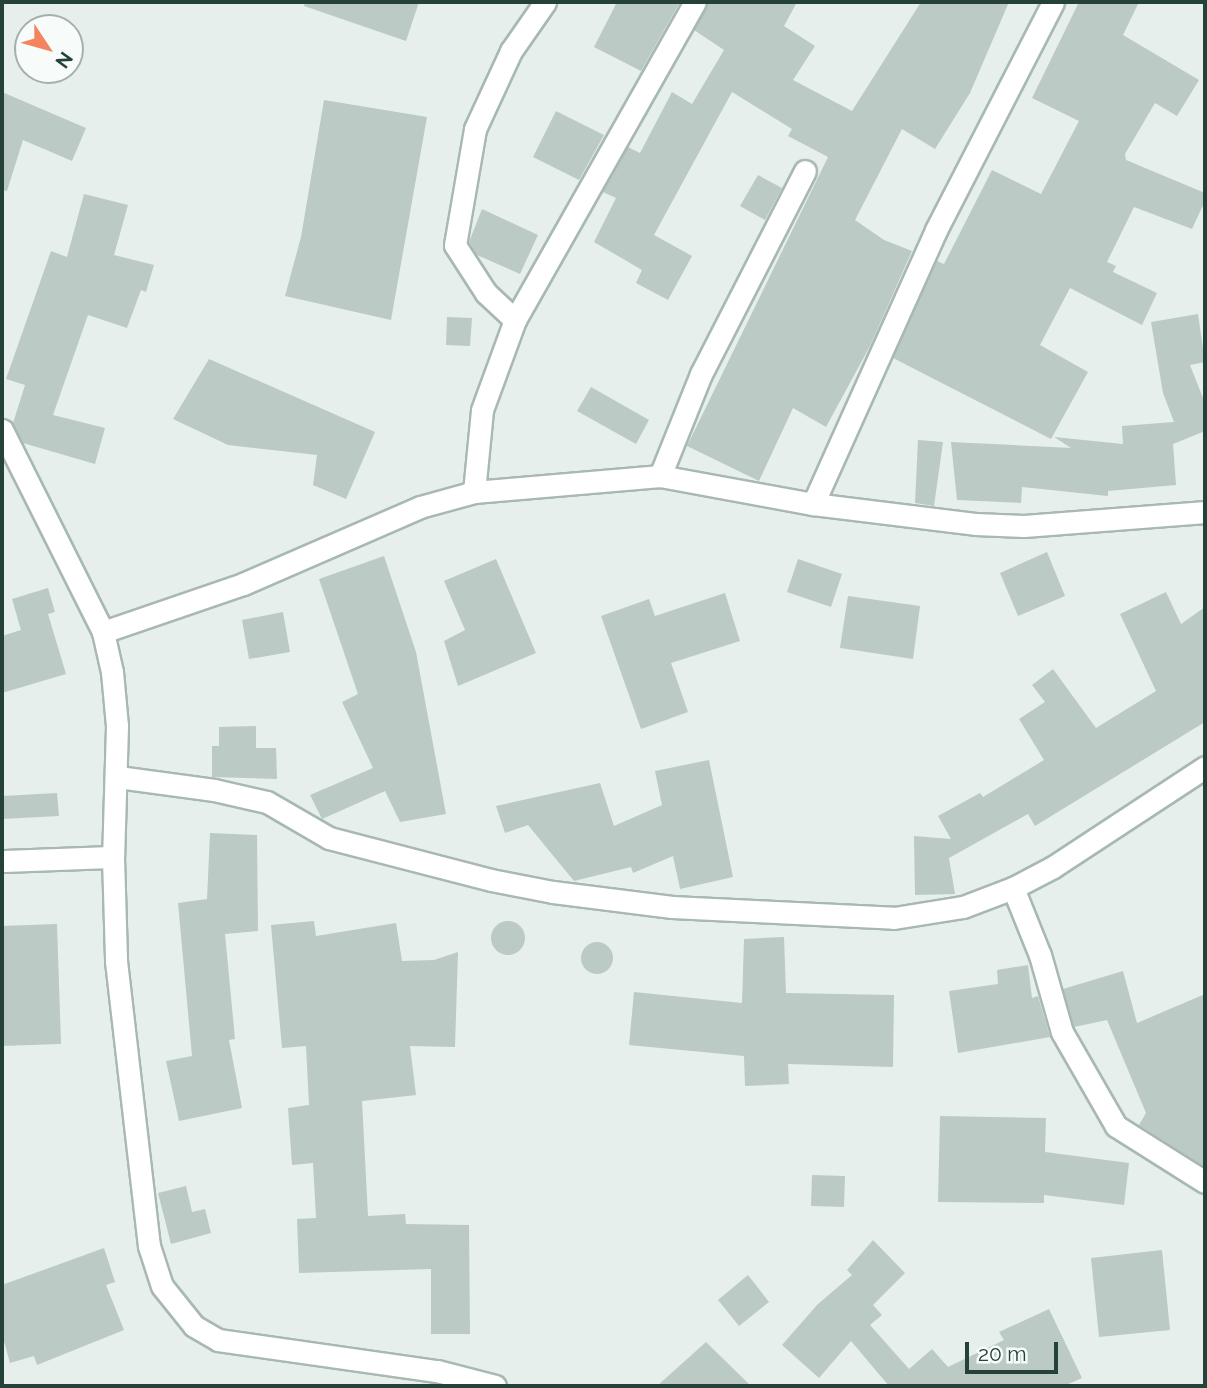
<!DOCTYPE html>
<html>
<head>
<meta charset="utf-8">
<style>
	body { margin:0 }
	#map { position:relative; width:1207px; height:1388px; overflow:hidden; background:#e6efeb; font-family:Raleway,sans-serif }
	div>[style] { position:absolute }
	.building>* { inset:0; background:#bbcac4 }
	.round { border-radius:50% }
	.roads { filter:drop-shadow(2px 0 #a8b8b2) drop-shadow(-2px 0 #a8b8b2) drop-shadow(0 2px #a8b8b2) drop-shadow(0 -2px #a8b8b2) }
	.minor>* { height:21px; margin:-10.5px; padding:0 10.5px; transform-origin:10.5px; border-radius:10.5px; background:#fff }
	.tertiary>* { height:21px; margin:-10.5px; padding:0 10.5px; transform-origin:10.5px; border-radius:10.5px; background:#fff }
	span { translate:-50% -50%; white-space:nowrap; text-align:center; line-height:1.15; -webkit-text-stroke:5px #f7fbf9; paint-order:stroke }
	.frame { position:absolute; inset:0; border:4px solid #24423a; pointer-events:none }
	.north { position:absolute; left:14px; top:14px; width:70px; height:70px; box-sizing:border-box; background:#f7fbf9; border:2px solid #a3b1ad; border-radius:50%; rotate:126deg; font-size:19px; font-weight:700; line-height:28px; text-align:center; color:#24423a }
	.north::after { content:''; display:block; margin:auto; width:24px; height:32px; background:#f4845f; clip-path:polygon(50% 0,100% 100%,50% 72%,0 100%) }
	.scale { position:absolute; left:965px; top:1342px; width:93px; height:32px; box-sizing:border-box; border:4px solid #24423a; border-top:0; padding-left:9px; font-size:21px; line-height:24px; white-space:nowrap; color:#24423a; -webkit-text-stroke:5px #f7fbf9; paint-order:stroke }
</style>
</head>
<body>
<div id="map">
	<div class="building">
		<i style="clip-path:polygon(305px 2px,419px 2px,406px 41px,304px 6px)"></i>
		<i style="clip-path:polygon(617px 2px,680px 2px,641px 71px,594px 47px)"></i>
		<i style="clip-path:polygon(708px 2px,797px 2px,784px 26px,815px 46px,793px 80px,852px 111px,921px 2px,1009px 2px,970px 93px,935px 149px,902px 129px,855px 220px,884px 240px,912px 251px,870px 346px,826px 427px,793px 408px,759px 481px,687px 446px,828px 157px,788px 136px,792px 129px,732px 92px,654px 235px,692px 256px,668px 300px,636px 283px,642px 270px,594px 242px,616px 198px,603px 192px,628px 147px,640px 153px,672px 92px,692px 104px,724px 50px,694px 30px)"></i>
		<i style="clip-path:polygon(1079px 2px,1139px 2px,1123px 35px,1199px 80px,1177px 116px,1155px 103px,1125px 154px,1126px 160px,1205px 193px,1205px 201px,1192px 229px,1134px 207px,1107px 262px,1116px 266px,1113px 272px,1157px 293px,1142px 325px,1070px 288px,1040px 345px,1088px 372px,1051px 439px,893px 358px,937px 261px,944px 264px,992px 170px,1041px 194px,1079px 121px,1032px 98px)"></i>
		<i style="clip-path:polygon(2px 92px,86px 128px,72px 161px,23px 140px,7px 191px,2px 190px)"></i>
		<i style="clip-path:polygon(324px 100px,427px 117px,391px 320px,285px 296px,301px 237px)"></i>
		<i style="clip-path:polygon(556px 111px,604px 135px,579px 180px,533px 157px)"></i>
		<i style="clip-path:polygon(758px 175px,782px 188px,765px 220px,740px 206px)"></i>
		<i style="clip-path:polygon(84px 194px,128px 205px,114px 255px,154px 265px,146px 292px,141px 290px,127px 328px,88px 315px,53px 415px,105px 428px,95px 464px,23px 443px,13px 423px,25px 385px,6px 379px,51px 251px,67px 257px)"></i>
		<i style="clip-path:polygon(482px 209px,538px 235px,520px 274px,477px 255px,469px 242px)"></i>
		<i style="clip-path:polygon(1198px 314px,1205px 362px,1190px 365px,1205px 403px,1205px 431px,1173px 444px,1176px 485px,1108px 491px,1108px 496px,1022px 487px,1021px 503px,957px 500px,951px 442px,1071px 448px,1054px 437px,1123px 444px,1122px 426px,1174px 422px,1163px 393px,1151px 322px)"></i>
		<i style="clip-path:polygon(447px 317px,472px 318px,470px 346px,446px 345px)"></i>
		<i style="clip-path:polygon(209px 359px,375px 432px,346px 499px,313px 485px,317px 455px,228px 445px,173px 419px)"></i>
		<i style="clip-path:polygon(591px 387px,649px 420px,636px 444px,577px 411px)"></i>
		<i style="clip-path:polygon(918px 440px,943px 442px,934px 506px,915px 503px)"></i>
		<i style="clip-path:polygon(1047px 552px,1065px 596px,1018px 616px,1000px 573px)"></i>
		<i style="clip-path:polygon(384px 556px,416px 652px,446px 814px,400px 822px,385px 791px,322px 819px,310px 795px,373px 768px,342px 702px,358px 694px,319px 579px)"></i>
		<i style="clip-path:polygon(496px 559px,536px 653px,458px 686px,444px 641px,465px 630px,444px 581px)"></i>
		<i style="clip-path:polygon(798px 559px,842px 574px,831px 607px,787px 592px)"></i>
		<i style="clip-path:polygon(48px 588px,55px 612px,48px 614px,66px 674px,2px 693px,2px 636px,21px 630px,12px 599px)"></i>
		<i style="clip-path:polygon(1166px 592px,1181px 624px,1205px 607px,1205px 722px,1035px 826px,1028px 814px,949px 858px,955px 894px,915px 895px,914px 836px,951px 839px,938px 816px,980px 793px,983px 797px,1044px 760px,1019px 719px,1045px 702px,1032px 685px,1053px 669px,1096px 728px,1156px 691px,1120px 614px)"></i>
		<i style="clip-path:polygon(725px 593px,740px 641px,671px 663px,688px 712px,641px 729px,601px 616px,649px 599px,655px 616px)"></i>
		<i style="clip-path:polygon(848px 596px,920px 606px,913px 659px,840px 648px)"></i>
		<i style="clip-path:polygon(283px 612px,290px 652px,249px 659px,242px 620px)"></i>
		<i style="clip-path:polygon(256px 726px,256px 748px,276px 748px,277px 779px,212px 777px,212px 746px,219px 746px,219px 727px)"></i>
		<i style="clip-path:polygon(709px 760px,733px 877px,680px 889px,673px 856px,633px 873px,631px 867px,574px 881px,528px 825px,505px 833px,496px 806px,600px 783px,614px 826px,662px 805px,655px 771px)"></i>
		<i style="clip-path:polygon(57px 793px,59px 816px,2px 819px,2px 796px)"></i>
		<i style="clip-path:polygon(210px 833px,257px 835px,258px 931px,225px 934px,235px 1039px,229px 1040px,242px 1108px,179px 1121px,166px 1061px,192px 1056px,178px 903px,207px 899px)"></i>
		<i class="round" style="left:491px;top:921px;width:34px;height:34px"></i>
		<i style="clip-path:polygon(314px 921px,316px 936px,396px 923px,402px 961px,434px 960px,458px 952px,455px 1047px,410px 1046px,416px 1095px,362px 1101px,368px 1216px,405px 1214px,406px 1224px,469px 1225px,470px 1334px,431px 1334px,431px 1269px,299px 1273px,297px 1219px,316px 1218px,313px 1163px,292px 1165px,288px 1108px,309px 1105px,306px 1046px,282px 1048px,271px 925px)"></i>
		<i style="clip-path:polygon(57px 924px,61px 1044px,2px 1046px,2px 926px)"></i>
		<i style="clip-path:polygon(784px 937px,786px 993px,894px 995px,893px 1067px,788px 1064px,789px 1084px,745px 1086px,744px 1056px,629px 1045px,634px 992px,742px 1003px,744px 939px)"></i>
		<i class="round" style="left:581px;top:942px;width:32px;height:32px"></i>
		<i style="clip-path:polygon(1028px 965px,1032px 998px,1038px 996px,1050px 1037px,958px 1053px,949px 991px,998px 984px,997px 970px)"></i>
		<i style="clip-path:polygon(1123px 971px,1137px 1023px,1205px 994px,1205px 1167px,1139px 1125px,1146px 1113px,1107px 1020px,1074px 1027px,1063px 989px)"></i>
		<i style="clip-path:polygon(940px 1116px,1046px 1118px,1045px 1152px,1129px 1163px,1124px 1205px,1044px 1195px,1044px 1203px,938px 1202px)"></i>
		<i style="clip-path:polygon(812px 1175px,845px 1176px,844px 1207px,811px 1206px)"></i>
		<i style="clip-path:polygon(186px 1186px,192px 1212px,205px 1209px,211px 1233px,171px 1244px,158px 1193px)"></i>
		<i style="clip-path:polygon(873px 1240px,905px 1273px,873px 1305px,882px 1315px,870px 1325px,909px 1369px,932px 1349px,948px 1367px,1004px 1340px,999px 1332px,1049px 1309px,1082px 1378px,1064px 1386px,889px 1386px,851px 1341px,819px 1378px,782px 1345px,818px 1304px,852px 1275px,847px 1270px)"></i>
		<i style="clip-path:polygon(104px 1248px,115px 1282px,106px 1285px,124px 1330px,37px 1365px,34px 1356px,10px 1363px,2px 1334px,2px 1285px)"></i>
		<i style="clip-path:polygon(1162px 1250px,1170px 1330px,1099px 1337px,1091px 1258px)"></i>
		<i style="clip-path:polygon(748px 1275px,769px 1302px,739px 1326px,718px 1300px)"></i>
		<i style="clip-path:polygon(706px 1342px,751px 1386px,657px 1386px)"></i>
	</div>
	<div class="roads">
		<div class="minor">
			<i style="left:515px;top:320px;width:40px;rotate:-137deg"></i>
			<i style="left:486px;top:293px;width:57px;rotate:-122.9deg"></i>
			<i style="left:455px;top:245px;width:118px;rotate:-80.2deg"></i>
			<i style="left:475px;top:129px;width:86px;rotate:-65.2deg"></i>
			<i style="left:511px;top:51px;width:60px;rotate:-55.2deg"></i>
			<i style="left:660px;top:476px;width:110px;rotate:-68.1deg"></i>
			<i style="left:701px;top:374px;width:228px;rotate:-62.9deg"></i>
			<i style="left:474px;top:492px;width:82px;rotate:-84.4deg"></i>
			<i style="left:482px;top:410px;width:96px;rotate:-69.9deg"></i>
			<i style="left:515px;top:320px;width:365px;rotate:-60.5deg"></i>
			<i style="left:813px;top:504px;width:300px;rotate:-65.8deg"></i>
			<i style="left:936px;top:230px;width:256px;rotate:-62.8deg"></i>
			<i style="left:103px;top:632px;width:148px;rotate:-18.9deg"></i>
			<i style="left:243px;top:584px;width:193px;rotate:-23.5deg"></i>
			<i style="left:420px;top:507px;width:56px;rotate:-15.5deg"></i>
			<i style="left:474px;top:492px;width:187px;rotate:-4.9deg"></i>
			<i style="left:660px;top:476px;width:156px;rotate:10.4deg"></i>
			<i style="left:813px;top:504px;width:163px;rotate:7deg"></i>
			<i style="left:975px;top:524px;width:49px;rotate:2.3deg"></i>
			<i style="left:1024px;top:526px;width:182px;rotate:-4.4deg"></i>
			<i style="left:118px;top:777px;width:97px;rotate:7.7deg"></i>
			<i style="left:214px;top:790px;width:54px;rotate:12.8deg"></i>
			<i style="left:267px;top:802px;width:72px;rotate:30.1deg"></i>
			<i style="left:329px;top:838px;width:167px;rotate:14.5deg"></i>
			<i style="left:491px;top:880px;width:63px;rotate:11deg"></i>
			<i style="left:553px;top:892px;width:120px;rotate:7.2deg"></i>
			<i style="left:672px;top:907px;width:222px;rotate:2.8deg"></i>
			<i style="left:894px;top:918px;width:70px;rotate:-9.1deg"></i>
			<i style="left:963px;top:907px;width:53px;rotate:-20.8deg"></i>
			<i style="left:1013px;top:888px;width:45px;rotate:-27.7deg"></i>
			<i style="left:1053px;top:867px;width:182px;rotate:-33.3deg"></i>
			<i style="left:2px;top:861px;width:111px;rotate:-2.1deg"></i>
			<i style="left:1013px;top:888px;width:72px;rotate:68.1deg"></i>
			<i style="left:1040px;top:955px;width:80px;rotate:74.1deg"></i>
			<i style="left:1062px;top:1032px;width:108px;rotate:60.1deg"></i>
			<i style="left:1116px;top:1126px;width:105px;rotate:32.2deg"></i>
		</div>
		<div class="tertiary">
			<i style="left:2px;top:430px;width:226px;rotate:63.4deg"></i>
			<i style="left:103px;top:632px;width:41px;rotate:77.3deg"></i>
			<i style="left:112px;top:672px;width:54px;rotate:84.7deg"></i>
			<i style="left:117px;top:726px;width:131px;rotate:91.7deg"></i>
			<i style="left:113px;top:857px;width:104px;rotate:88.3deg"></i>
			<i style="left:116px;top:961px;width:287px;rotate:83.4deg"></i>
			<i style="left:149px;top:1246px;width:42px;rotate:72deg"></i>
			<i style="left:162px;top:1286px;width:51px;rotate:51.3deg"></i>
			<i style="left:194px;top:1326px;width:28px;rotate:30deg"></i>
			<i style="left:218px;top:1340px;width:221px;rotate:8.1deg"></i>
			<i style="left:437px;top:1371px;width:60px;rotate:14.5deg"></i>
		</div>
	</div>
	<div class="frame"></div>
	<div class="north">N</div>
	<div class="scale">20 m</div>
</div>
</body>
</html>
